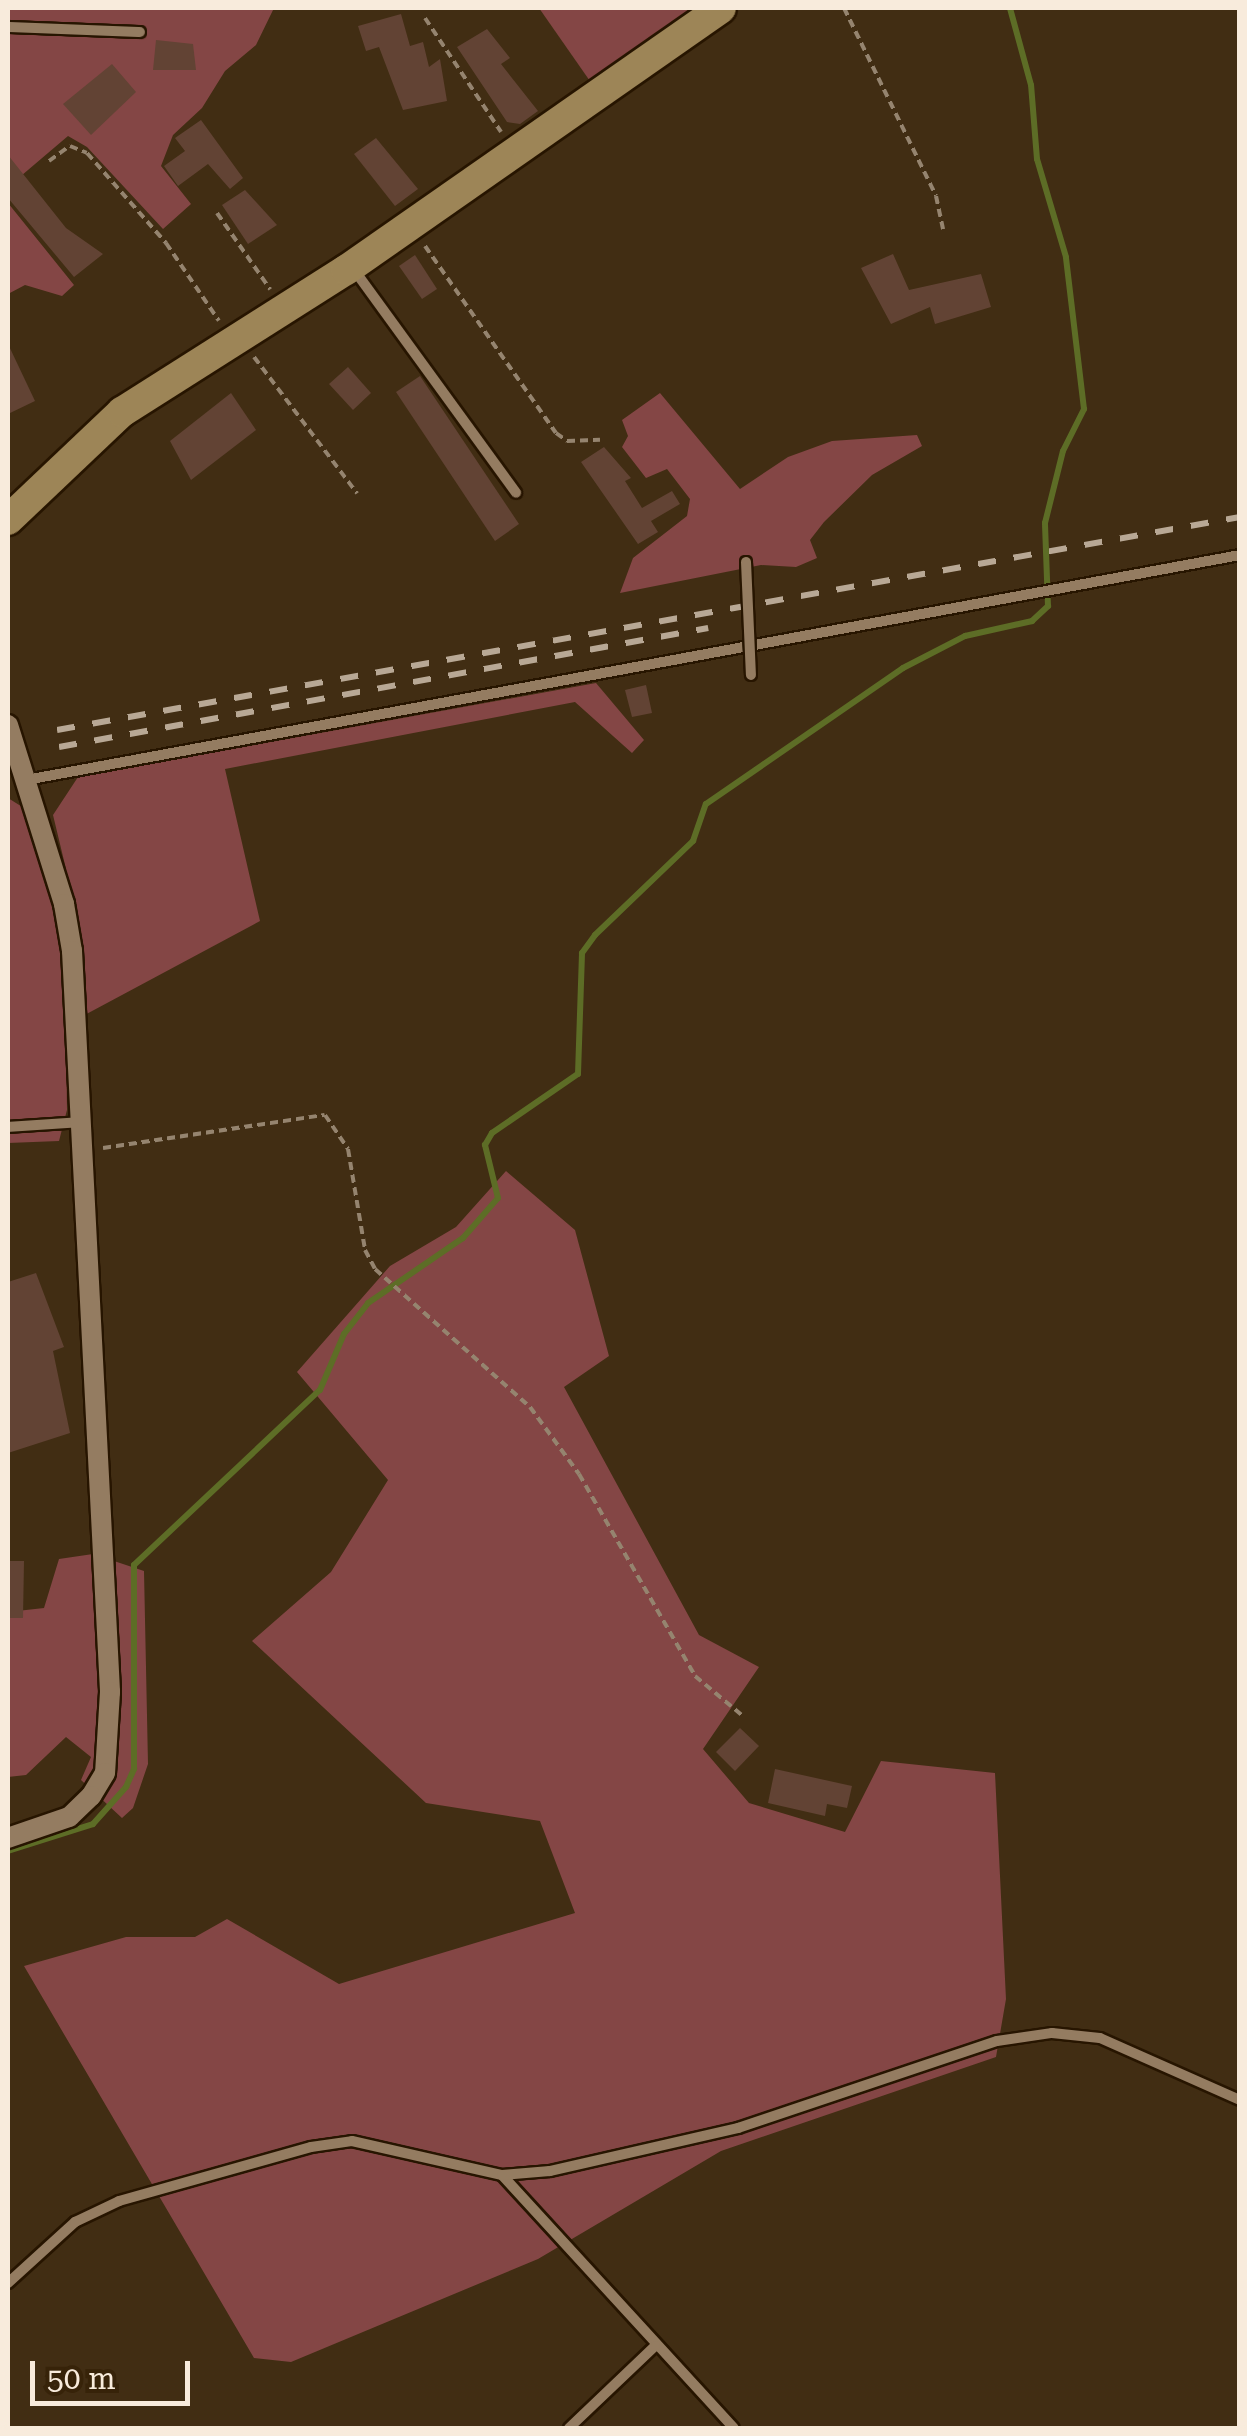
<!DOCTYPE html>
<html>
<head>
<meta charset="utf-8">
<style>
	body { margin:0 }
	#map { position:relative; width:1247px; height:2436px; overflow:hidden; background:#412d13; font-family:"Roboto Serif",serif }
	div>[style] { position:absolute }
	.green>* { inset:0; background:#844645 }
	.stream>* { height:6px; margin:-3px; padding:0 3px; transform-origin:3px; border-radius:3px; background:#5d6d26 }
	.building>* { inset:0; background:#624334 }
	.path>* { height:4px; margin-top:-2px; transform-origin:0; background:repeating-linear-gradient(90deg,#95846f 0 8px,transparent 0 13px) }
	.roads { filter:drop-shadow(2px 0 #271500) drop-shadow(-2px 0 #271500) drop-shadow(0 2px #271500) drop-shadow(0 -2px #271500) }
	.lane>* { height:10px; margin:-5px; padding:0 5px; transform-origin:5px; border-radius:5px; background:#947c61 }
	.street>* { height:20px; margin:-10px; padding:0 10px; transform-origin:10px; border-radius:10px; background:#947c61 }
	.secondary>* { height:30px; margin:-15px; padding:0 15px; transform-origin:15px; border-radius:15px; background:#9d8557 }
	.rail>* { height:6px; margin-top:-3px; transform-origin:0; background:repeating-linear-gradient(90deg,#b8a895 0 18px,transparent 0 36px) }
	.bridges { filter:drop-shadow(2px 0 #271500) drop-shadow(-2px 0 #271500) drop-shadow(0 2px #271500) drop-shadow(0 -2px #271500) }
	.lane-bridge>* { height:10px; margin:-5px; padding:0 5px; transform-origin:5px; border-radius:5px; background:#947c61 }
	span { translate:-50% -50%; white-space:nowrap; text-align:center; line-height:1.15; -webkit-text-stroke:10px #372309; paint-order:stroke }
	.frame { position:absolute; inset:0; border:10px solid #f8ebdc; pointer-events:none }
	.scale { position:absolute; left:30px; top:2361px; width:160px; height:45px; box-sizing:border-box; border:5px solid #f8ebdc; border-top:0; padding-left:12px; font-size:30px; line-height:35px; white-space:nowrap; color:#f8ebdc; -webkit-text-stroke:8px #372309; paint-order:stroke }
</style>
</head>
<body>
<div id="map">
	<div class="green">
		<i style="clip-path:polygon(8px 8px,274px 8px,256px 45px,225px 71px,202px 108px,173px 135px,161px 166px,191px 204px,163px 229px,87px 147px,68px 136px,8px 187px)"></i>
		<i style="clip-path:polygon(539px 8px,703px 8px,592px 84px)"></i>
		<i style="clip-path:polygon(8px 203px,74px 285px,62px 296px,25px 285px,8px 294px)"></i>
		<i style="clip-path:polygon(660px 393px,740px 489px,788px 457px,832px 441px,917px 435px,922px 446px,872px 475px,824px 522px,810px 540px,817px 558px,796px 567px,761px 565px,620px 593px,633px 558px,687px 516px,690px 499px,667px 469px,646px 478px,622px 447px,628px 436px,622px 420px)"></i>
		<i style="clip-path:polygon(596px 683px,644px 740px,632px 753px,575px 702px,225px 769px,260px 921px,66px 1025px,67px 1110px,59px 1141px,8px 1143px,8px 798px,24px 808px,47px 876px,66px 869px,53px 815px,78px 777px)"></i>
		<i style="clip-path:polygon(506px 1171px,575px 1230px,609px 1356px,564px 1387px,699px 1635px,759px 1667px,703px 1749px,749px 1803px,845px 1832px,881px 1761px,995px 1773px,1006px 1999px,996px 2057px,721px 2151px,538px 2259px,291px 2362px,254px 2358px,24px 1966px,126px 1937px,195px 1937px,227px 1919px,339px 1984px,575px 1913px,540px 1821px,426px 1803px,252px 1641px,331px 1572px,388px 1480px,297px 1372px,390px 1266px,456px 1227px)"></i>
		<i style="clip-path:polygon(93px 1554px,144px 1571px,148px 1764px,133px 1808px,122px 1818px,81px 1780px,91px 1757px,66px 1737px,26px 1775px,8px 1777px,8px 1612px,44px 1608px,59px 1559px)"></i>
	</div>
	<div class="stream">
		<i style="left:8px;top:1851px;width:89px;rotate:-17.6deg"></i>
		<i style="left:93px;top:1824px;width:50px;rotate:-48.3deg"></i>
		<i style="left:126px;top:1787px;width:20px;rotate:-66deg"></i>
		<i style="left:134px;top:1769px;width:204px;rotate:-90deg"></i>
		<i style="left:134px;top:1565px;width:255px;rotate:-43.3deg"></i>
		<i style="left:320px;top:1390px;width:61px;rotate:-66.8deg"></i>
		<i style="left:344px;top:1334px;width:39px;rotate:-52deg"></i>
		<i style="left:368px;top:1303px;width:115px;rotate:-34.4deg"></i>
		<i style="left:463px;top:1238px;width:53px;rotate:-48.8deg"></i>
		<i style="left:498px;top:1198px;width:55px;rotate:-103.8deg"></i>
		<i style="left:485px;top:1145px;width:14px;rotate:-60deg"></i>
		<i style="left:492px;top:1133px;width:104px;rotate:-34.5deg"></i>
		<i style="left:578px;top:1074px;width:121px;rotate:-88.1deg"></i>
		<i style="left:582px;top:953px;width:22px;rotate:-54deg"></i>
		<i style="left:595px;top:935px;width:136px;rotate:-43.8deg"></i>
		<i style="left:693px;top:841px;width:39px;rotate:-71deg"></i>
		<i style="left:706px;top:804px;width:239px;rotate:-34.6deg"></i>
		<i style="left:903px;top:668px;width:70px;rotate:-27.3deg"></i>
		<i style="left:965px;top:636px;width:69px;rotate:-12.6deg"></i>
		<i style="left:1032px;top:621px;width:22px;rotate:-43deg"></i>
		<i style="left:1048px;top:606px;width:83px;rotate:-92.1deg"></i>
		<i style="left:1045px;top:523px;width:74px;rotate:-76deg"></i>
		<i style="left:1063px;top:451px;width:47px;rotate:-63.4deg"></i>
		<i style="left:1084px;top:409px;width:153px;rotate:-96.8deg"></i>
		<i style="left:1066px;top:257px;width:102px;rotate:-106.5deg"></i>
		<i style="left:1037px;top:159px;width:74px;rotate:-94.6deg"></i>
		<i style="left:1031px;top:85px;width:80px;rotate:-105.3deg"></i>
	</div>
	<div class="building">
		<i style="clip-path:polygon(401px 14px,410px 46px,423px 42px,429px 67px,440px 59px,447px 101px,403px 110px,379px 47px,366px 51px,358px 26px)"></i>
		<i style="clip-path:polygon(487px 29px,510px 58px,501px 64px,538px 111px,520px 124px,507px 122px,457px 47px)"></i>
		<i style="clip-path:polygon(156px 40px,193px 44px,196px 70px,153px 70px)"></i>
		<i style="clip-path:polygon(112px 64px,136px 92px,91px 135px,63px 104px)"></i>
		<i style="clip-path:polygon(201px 120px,243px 178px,230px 189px,208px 164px,178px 186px,164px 166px,185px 151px,175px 138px)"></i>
		<i style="clip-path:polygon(376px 138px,418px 189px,395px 206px,354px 154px)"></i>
		<i style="clip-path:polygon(8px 155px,66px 228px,103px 254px,74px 277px,8px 198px)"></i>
		<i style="clip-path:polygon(245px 190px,277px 225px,248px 244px,222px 205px)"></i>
		<i style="clip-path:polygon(893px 254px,909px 290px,981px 274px,991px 307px,935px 324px,930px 307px,891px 324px,861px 268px)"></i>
		<i style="clip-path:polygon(415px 255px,437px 289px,422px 299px,399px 266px)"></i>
		<i style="clip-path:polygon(8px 344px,35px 401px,8px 414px)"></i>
		<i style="clip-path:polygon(348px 367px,371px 393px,353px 410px,329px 384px)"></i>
		<i style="clip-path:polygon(420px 376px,519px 524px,495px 541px,396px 392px)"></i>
		<i style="clip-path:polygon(231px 393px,256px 430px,191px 480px,170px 441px)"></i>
		<i style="clip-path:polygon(604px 447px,631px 478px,625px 481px,642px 508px,672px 491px,680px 504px,651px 521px,658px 532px,638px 544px,581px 462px)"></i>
		<i style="clip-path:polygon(646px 685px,652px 713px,632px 717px,625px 690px)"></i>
		<i style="clip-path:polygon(36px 1273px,64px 1347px,53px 1351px,70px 1433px,8px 1453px,8px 1282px)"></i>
		<i style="clip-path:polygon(8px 1561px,24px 1561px,23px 1618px,8px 1618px)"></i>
		<i style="clip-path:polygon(740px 1728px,759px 1746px,735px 1771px,716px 1752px)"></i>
		<i style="clip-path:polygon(775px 1769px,852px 1786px,847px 1808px,827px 1804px,825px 1816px,768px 1803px)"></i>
	</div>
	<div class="path">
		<i style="left:844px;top:8px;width:209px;rotate:63.9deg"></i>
		<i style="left:936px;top:196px;width:34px;rotate:78deg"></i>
		<i style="left:425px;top:18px;width:137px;rotate:56.3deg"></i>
		<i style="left:49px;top:161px;width:26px;rotate:-36deg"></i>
		<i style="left:70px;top:146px;width:18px;rotate:22deg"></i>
		<i style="left:87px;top:153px;width:120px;rotate:48.7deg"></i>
		<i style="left:166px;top:243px;width:94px;rotate:55.8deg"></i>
		<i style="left:217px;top:213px;width:93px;rotate:55.1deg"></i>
		<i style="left:425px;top:246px;width:228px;rotate:55deg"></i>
		<i style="left:556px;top:433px;width:14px;rotate:36deg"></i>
		<i style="left:567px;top:441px;width:33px;rotate:-2deg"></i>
		<i style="left:254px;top:357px;width:171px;rotate:52.9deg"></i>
		<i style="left:103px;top:1148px;width:224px;rotate:-8.5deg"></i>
		<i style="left:325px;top:1115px;width:41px;rotate:55.9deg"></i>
		<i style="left:348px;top:1149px;width:102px;rotate:80.4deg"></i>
		<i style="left:365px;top:1250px;width:21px;rotate:62deg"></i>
		<i style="left:375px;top:1269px;width:208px;rotate:41.7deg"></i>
		<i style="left:530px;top:1407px;width:83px;rotate:53.8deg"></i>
		<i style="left:579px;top:1474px;width:233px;rotate:60.1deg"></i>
		<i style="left:695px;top:1676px;width:62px;rotate:39.8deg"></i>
	</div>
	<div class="roads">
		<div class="lane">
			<i style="left:8px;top:27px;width:132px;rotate:2.2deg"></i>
			<i style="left:355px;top:271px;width:274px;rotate:54deg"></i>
			<i style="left:26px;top:780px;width:1235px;rotate:-10.5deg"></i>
			<i style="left:8px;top:1127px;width:73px;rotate:-3.9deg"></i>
			<i style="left:502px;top:2175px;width:343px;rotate:47.5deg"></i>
			<i style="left:8px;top:2283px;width:91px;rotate:-42.3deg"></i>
			<i style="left:75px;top:2222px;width:49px;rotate:-25.5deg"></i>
			<i style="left:119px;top:2201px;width:199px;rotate:-15.7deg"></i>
			<i style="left:311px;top:2147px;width:41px;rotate:-8.3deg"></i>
			<i style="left:352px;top:2141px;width:154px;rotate:12.8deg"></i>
			<i style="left:502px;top:2175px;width:48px;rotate:-4.8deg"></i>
			<i style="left:550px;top:2171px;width:193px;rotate:-12.9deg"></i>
			<i style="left:738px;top:2128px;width:273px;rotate:-18.6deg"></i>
			<i style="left:997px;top:2041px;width:56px;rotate:-8.3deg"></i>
			<i style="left:1052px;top:2033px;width:48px;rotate:5.9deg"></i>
			<i style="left:1100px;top:2038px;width:153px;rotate:23.9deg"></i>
			<i style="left:569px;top:2428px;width:119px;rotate:-43.6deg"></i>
		</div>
		<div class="street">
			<i style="left:8px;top:725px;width:188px;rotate:72.6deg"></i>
			<i style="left:64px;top:904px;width:48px;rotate:80.3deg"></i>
			<i style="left:72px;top:951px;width:742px;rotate:87.06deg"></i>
			<i style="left:110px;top:1692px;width:81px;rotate:93.5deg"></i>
			<i style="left:105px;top:1773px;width:27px;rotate:121deg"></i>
			<i style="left:91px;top:1796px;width:30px;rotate:136deg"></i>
			<i style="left:69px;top:1817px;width:65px;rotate:161deg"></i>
		</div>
		<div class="secondary">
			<i style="left:8px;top:520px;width:157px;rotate:-43.5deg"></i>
			<i style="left:122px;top:412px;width:265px;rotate:-32.4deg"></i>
			<i style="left:346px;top:270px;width:457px;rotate:-34.9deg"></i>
		</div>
	</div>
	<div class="rail">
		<i style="left:57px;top:730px;width:1202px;rotate:-10.21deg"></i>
		<i style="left:59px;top:747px;width:660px;rotate:-10.39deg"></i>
	</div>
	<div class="bridges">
		<div class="lane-bridge">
			<i style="left:746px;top:562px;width:113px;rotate:87.5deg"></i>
		</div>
	</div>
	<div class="frame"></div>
	<div class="scale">50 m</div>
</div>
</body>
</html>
